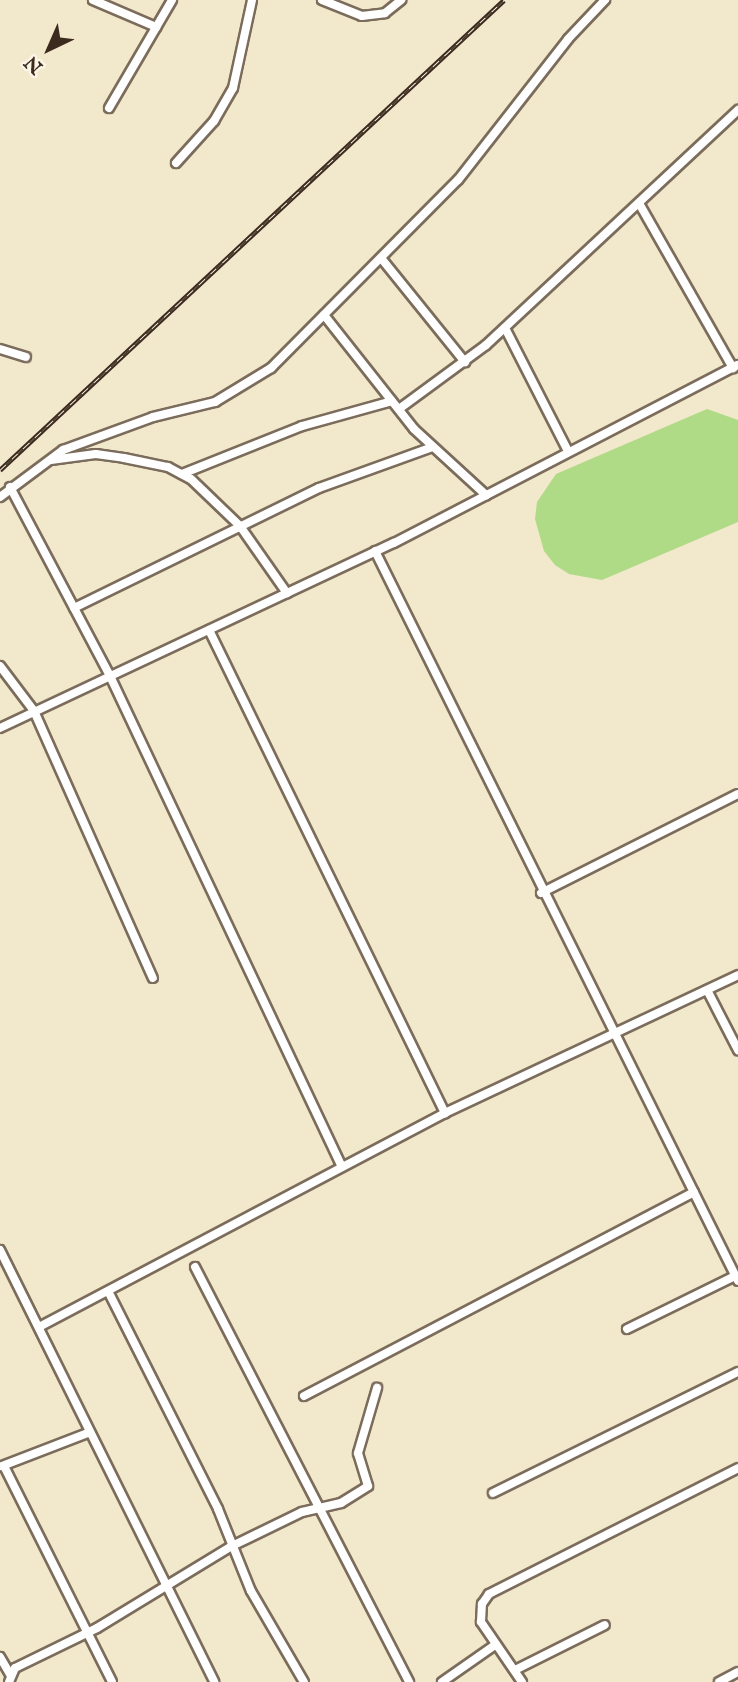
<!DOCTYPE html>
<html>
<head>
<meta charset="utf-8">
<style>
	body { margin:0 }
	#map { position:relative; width:738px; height:1682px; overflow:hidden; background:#f2e8cb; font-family:"IM FELL English",serif }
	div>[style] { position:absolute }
	.green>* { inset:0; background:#afda86 }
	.roads { filter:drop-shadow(2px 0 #7b6c5b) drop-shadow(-2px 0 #7b6c5b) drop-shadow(0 2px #7b6c5b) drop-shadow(0 -2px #7b6c5b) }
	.street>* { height:8px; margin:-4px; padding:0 4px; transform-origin:4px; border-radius:4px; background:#fff }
	.rail>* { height:5px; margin-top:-2.5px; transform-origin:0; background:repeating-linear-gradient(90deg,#fcf5e5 0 8px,#3b2a1e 0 16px); box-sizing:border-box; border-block:2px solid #3b2a1e }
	span { translate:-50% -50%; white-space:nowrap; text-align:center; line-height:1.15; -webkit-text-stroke:5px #fcf5e5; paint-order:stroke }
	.north { position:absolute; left:14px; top:14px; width:70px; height:70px; -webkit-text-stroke:5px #fcf5e5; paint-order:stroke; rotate:224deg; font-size:19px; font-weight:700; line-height:28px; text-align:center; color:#3b2a1e }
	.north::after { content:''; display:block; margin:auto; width:24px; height:32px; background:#3b2a1e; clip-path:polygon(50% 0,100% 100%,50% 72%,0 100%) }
</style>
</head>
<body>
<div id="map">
	<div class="green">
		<i style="clip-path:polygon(707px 409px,738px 420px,738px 522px,602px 580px,569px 574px,555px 565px,544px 551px,535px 519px,537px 502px,556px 474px)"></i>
	</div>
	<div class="roads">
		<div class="street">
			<i style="left:93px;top:0;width:69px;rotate:23.2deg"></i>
			<i style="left:322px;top:0;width:43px;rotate:21.8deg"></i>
			<i style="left:362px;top:16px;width:23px;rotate:-7deg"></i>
			<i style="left:385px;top:13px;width:21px;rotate:-39deg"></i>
			<i style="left:109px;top:108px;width:125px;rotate:-59.7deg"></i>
			<i style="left:176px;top:163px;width:57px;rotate:-47.9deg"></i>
			<i style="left:214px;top:121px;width:38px;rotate:-60deg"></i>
			<i style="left:233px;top:88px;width:90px;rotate:-77.8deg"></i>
			<i style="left:640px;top:205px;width:188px;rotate:60.3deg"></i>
			<i style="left:381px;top:258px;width:134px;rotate:51.1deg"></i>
			<i style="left:324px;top:315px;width:145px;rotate:51.7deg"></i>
			<i style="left:414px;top:429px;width:98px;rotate:42.5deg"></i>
			<i style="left:505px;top:328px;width:138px;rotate:62.9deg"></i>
			<i style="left:0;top:349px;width:27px;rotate:17deg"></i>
			<i style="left:399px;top:409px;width:108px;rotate:-36.3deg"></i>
			<i style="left:486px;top:345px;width:345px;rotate:-43deg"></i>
			<i style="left:51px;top:460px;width:45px;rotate:-7.6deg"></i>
			<i style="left:96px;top:454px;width:28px;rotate:8deg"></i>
			<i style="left:124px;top:458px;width:45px;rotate:11.6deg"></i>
			<i style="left:168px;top:467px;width:26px;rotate:28deg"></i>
			<i style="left:191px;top:479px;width:68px;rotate:43.8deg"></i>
			<i style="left:240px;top:526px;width:82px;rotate:55deg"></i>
			<i style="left:182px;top:474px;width:129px;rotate:-21.8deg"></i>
			<i style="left:302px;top:426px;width:93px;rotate:-15.5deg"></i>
			<i style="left:10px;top:487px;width:214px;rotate:62.1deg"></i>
			<i style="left:110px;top:676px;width:543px;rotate:64.71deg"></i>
			<i style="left:0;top:497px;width:79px;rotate:-36.7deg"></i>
			<i style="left:63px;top:450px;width:96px;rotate:-20.1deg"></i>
			<i style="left:153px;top:417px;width:64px;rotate:-13.6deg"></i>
			<i style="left:215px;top:402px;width:66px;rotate:-31.3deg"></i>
			<i style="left:271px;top:368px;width:265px;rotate:-45.2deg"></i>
			<i style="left:458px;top:180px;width:179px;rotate:-52deg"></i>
			<i style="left:568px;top:39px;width:54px;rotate:-46.5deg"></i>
			<i style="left:375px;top:551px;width:815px;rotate:63.56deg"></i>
			<i style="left:74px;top:608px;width:273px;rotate:-26.1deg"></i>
			<i style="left:319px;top:488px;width:120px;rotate:-19.9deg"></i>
			<i style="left:209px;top:630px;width:538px;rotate:63.96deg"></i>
			<i style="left:0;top:666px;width:56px;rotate:52.9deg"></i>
			<i style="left:34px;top:711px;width:292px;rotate:66deg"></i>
			<i style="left:0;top:728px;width:435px;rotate:-25.2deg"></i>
			<i style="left:394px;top:543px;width:387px;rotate:-27.4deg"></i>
			<i style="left:541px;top:893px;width:220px;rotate:-26.7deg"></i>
			<i style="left:707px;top:990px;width:68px;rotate:62.7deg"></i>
			<i style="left:0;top:1250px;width:482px;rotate:63.6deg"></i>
			<i style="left:195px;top:1267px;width:467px;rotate:62.7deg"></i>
			<i style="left:108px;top:1291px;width:244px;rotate:63.2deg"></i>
			<i style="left:218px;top:1509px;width:88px;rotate:68.1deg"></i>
			<i style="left:251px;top:1591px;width:105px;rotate:59.8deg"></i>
			<i style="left:39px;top:1327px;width:459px;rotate:-27.8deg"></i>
			<i style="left:445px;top:1113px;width:324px;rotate:-25.2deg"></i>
			<i style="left:627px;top:1329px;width:120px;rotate:-26.1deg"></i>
			<i style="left:304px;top:1396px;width:440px;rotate:-27.6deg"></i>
			<i style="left:2px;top:1466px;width:94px;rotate:-21.1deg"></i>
			<i style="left:4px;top:1466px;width:241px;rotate:63.4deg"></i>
			<i style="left:493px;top:1493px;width:273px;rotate:-26.3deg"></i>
			<i style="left:0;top:1657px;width:20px;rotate:60deg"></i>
			<i style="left:517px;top:1669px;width:98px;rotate:-26.6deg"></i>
			<i style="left:9px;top:1682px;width:15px;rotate:-67deg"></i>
			<i style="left:15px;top:1668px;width:91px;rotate:-26deg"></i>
			<i style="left:97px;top:1628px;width:158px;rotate:-31.3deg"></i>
			<i style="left:232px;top:1546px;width:78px;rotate:-25.9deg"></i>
			<i style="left:302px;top:1512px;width:40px;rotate:-13deg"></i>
			<i style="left:341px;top:1503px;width:32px;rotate:-32deg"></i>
			<i style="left:368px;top:1486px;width:34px;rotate:-107deg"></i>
			<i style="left:358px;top:1453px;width:68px;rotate:-73.7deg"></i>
			<i style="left:442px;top:1682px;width:65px;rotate:-34.9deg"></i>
			<i style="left:522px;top:1682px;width:73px;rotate:-124.3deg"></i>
			<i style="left:481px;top:1622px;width:18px;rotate:-87deg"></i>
			<i style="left:482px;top:1604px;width:12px;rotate:-55deg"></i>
			<i style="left:489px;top:1594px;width:279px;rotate:-26.8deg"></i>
			<i style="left:719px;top:1682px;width:21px;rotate:-28deg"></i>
		</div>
	</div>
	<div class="rail">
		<i style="left:0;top:470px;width:689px;rotate:-43deg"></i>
	</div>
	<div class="north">N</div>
</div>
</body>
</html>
